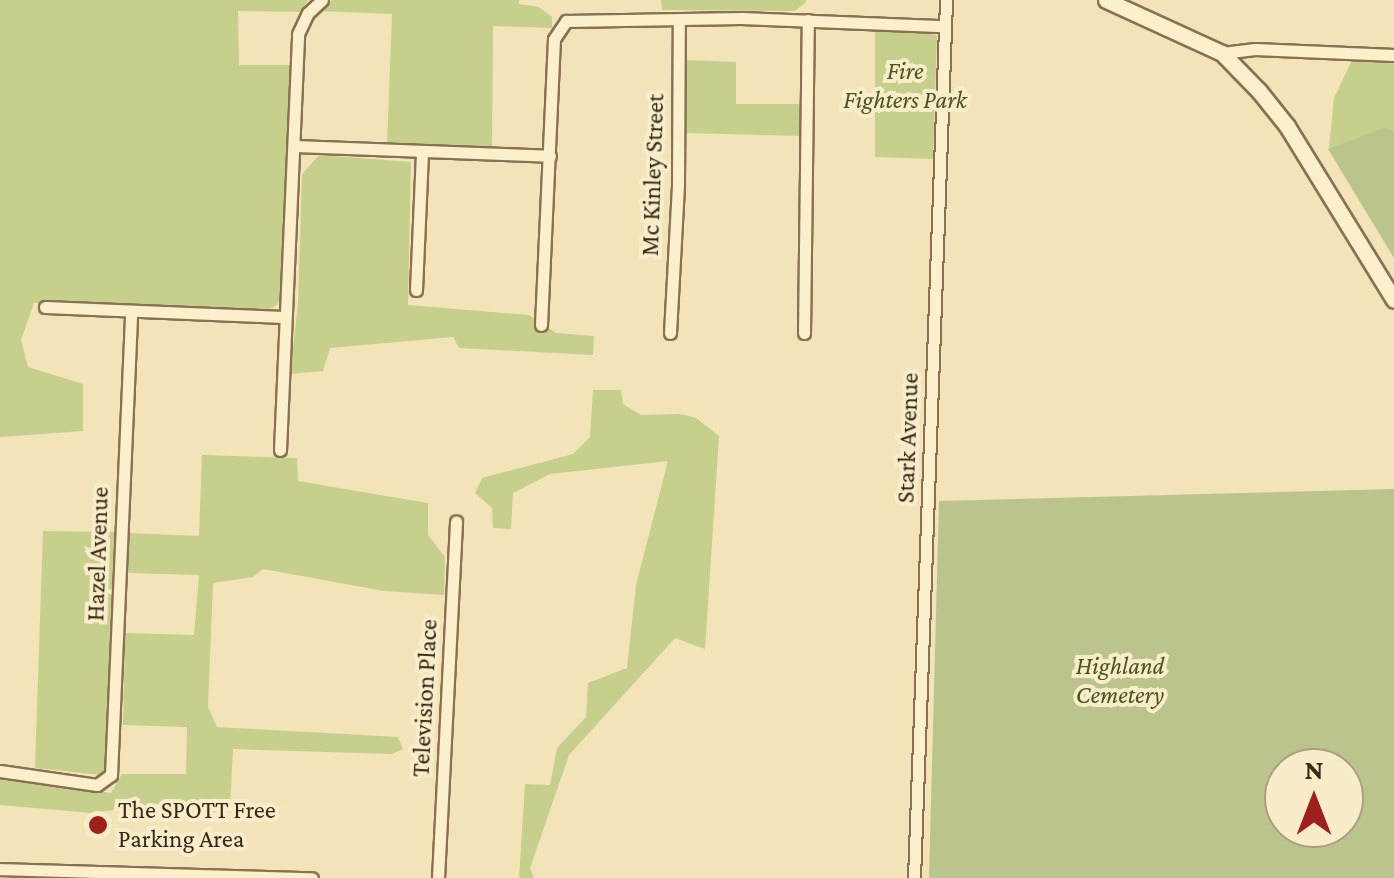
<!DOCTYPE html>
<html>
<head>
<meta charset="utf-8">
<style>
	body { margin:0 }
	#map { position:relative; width:1394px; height:878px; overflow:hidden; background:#f2e3b9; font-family:"Crimson Pro",serif }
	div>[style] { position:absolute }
	.green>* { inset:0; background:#c6d08c }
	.cemetery>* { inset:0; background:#bbc48d }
	.roads { filter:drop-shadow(2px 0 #897152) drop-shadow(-2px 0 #897152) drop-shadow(0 2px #897152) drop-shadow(0 -2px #897152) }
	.minor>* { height:11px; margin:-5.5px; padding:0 5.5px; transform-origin:5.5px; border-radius:5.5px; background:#fcf0cc }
	.secondary>* { height:15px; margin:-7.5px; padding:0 7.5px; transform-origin:7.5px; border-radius:7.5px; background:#fcf0cc }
	.dots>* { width:28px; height:28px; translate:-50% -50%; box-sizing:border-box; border:5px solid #f9edc9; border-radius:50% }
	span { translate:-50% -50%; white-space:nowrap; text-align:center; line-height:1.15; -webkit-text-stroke:8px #f9edc9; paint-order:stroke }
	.park-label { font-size:25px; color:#45551d; font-style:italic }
	.street-label { font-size:25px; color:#372819 }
	.poi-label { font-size:25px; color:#372819 }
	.left { translate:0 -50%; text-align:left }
	.north { position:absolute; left:1264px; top:748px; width:100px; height:100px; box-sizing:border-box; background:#f9edc9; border:2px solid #ab9e83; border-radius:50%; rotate:0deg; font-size:28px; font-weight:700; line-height:40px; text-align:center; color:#372819 }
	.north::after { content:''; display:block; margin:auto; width:35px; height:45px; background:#9e201d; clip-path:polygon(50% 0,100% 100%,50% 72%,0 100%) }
</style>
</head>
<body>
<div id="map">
	<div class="green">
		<i style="clip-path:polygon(0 0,308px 0,300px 12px,238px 11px,239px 65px,293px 65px,281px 297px,276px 306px,266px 310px,34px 303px,21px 340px,28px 367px,83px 384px,83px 431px,0 437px)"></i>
		<i style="clip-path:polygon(332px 0,519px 0,519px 4px,539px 7px,552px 17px,552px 28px,493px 26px,492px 150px,387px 146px,392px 14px,320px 11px)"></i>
		<i style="clip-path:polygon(661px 0,806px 0,806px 2px,795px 11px,662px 10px)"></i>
		<i style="clip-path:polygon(875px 28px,937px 35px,933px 159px,875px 157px)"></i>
		<i style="clip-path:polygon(1353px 58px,1394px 61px,1394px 131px,1386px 127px,1329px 149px,1334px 98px)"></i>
		<i style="clip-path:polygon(685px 60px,736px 62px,736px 104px,802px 104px,802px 136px,685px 133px)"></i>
		<i style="clip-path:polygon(319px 155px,411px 162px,408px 305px,529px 315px,556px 333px,594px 336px,593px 355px,459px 348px,453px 337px,330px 348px,323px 371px,290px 374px,298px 304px,302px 174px)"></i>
		<i style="clip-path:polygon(593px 390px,621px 390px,623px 404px,641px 415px,681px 414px,696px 418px,719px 436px,705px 649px,675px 638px,569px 755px,530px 868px,534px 878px,519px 878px,525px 784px,550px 785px,557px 748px,586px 717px,588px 683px,627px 668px,636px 585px,668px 461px,550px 474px,513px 493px,511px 529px,493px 528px,492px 508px,475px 493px,482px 478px,573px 454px,590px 437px)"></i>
		<i style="clip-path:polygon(202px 455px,297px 458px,298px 481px,428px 503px,428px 535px,445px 557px,444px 595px,384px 591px,263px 569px,253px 577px,213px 583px,208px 707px,217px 727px,398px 737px,403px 749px,392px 754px,233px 749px,230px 807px,212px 813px,178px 801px,92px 813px,0 805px,0 778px,111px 793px,122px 774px,186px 774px,187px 727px,123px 725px,125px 633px,194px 635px,199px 575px,127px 573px,128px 533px,199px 536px)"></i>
		<i style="clip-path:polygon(43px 531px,115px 532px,106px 768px,101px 775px,35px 768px)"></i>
	</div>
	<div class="cemetery">
		<i style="clip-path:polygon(1386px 127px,1394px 131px,1394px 258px,1328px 149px)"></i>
		<i style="clip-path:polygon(evenodd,1394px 489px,1394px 878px,929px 878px,939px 501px,1394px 489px,1344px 768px,1344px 828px,1284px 828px,1284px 768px,1344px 768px)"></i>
	</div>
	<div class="roads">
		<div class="minor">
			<i style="left:1222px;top:53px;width:33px;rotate:-7deg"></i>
			<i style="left:1255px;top:49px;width:139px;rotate:2.5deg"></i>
			<i style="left:294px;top:146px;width:256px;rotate:2.2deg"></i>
			<i style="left:416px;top:290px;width:136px;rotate:-87.5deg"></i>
			<i style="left:45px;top:307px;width:239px;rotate:2.4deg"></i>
			<i style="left:541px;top:325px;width:286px;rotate:-87.4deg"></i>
			<i style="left:554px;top:39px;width:22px;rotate:-56deg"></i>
			<i style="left:566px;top:21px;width:175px;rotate:-1deg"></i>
			<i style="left:741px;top:18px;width:203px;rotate:2.3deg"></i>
			<i style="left:670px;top:333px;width:150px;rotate:-86.9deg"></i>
			<i style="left:678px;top:183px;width:164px;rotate:-89.7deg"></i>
			<i style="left:804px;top:333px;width:313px;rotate:-89.3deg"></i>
			<i style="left:280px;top:450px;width:416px;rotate:-87.5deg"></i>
			<i style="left:298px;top:34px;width:23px;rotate:-65deg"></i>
			<i style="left:308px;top:13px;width:19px;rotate:-43deg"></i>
			<i style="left:0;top:771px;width:98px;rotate:8.2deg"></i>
			<i style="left:97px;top:785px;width:17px;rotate:-36deg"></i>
			<i style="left:111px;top:775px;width:462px;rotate:-87.5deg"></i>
			<i style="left:0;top:869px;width:312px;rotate:1.7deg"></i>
			<i style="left:438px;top:878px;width:357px;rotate:-87.1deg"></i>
			<i style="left:914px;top:878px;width:879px;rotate:-87.91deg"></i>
		</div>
		<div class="secondary">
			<i style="left:1106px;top:0;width:128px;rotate:24.6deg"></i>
			<i style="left:1222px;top:53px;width:53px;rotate:45.8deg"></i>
			<i style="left:1259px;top:91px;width:45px;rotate:51.3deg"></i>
			<i style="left:1287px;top:126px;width:204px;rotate:58.4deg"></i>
		</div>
	</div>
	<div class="dots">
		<i style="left:98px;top:825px;background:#9e201d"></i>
	</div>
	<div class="park-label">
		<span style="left:905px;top:86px">Fire<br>Fighters Park</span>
		<span style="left:1120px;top:681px">Highland<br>Cemetery</span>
	</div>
	<div class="street-label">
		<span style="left:653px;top:175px;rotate:-88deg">Mc Kinley Street</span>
		<span style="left:908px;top:438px;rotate:-88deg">Stark Avenue</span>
		<span style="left:98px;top:554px;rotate:-88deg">Hazel Avenue</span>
		<span style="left:425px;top:698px;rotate:-87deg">Television Place</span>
	</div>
	<div class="poi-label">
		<span class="left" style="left:118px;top:825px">The SPOTT Free<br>Parking Area</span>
	</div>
	<div class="north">N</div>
</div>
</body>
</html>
